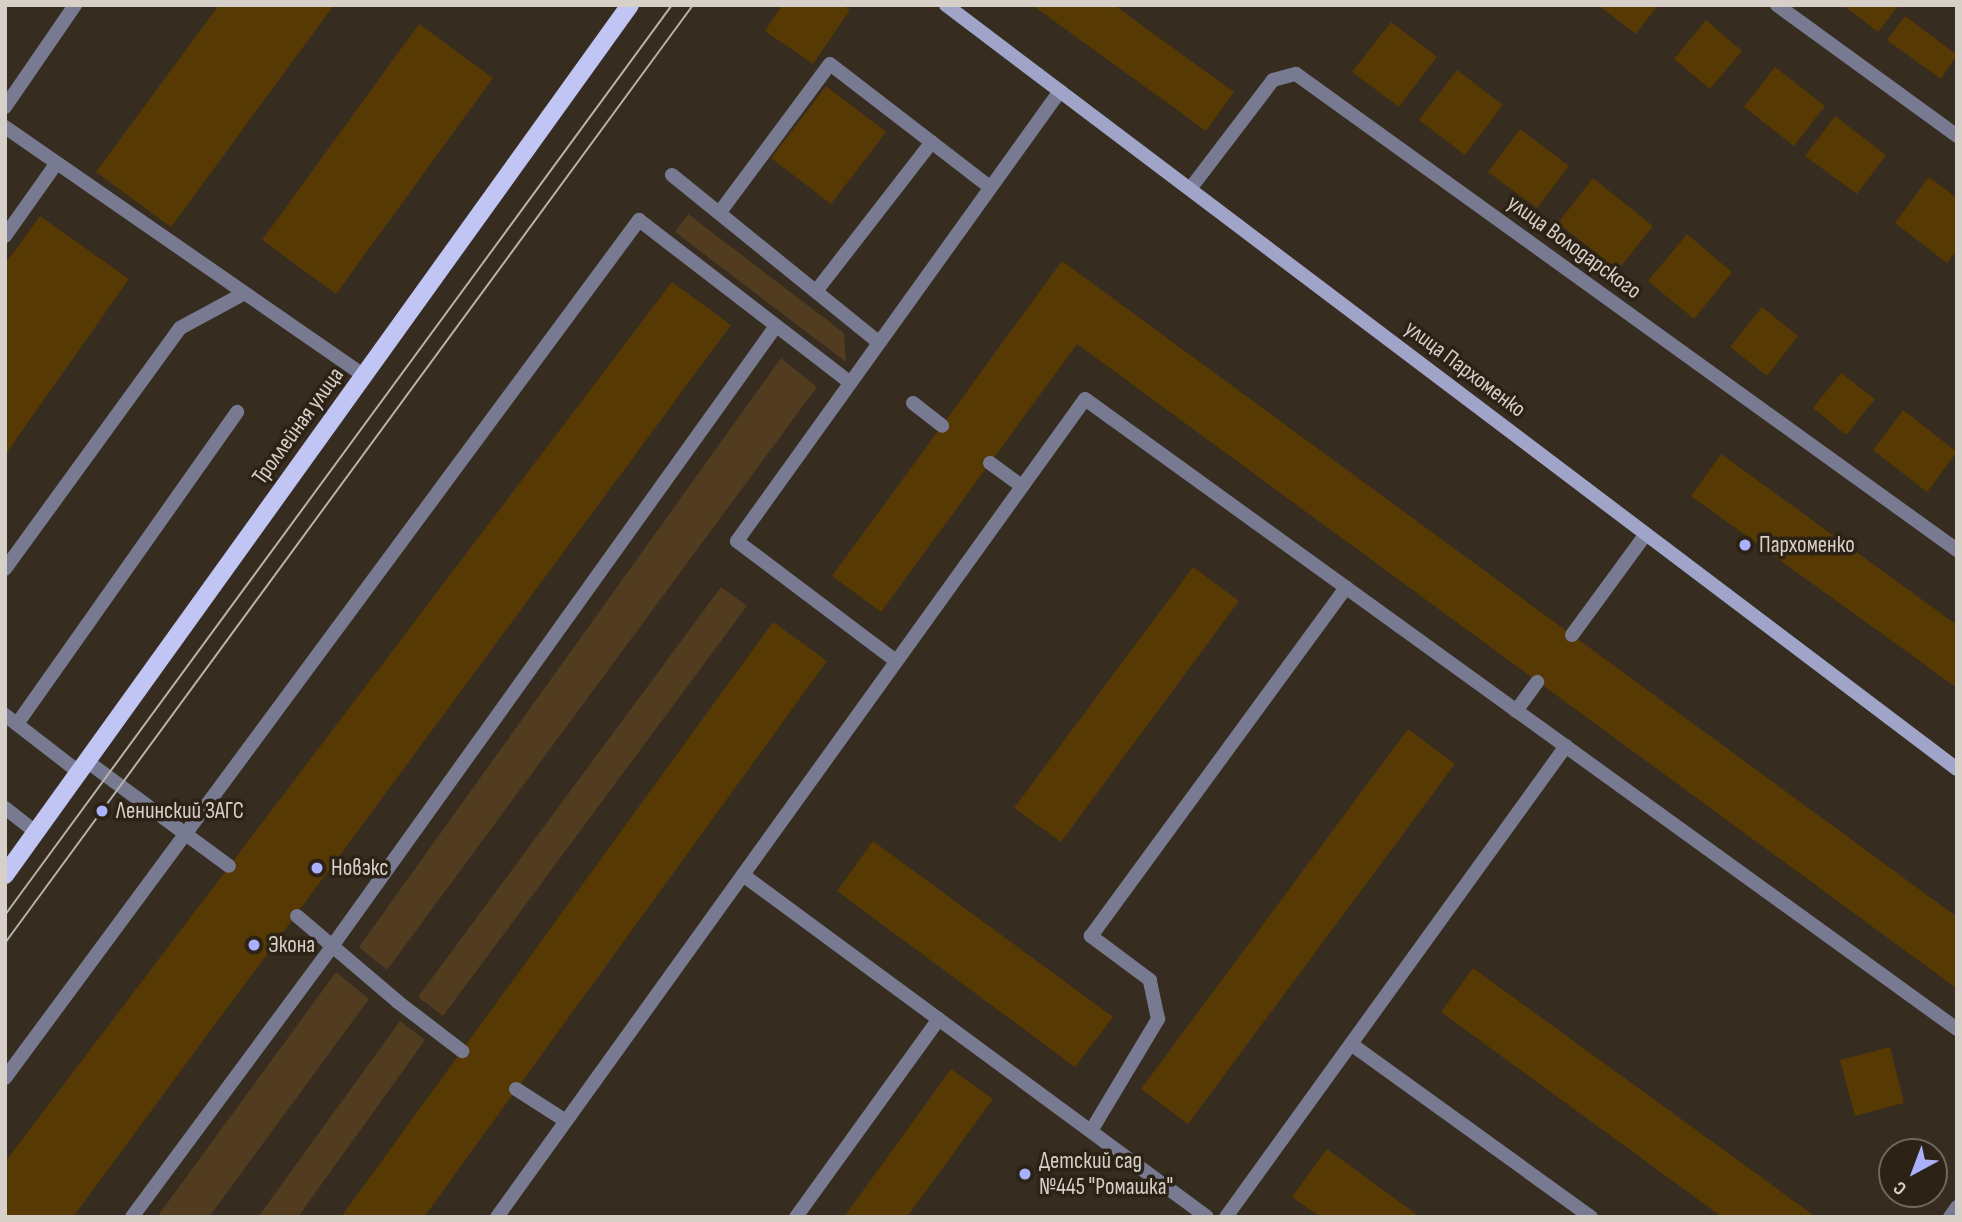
<!DOCTYPE html>
<html>
<head>
<meta charset="utf-8">
<style>
	body { margin:0 }
	#map { position:relative; width:1962px; height:1222px; overflow:hidden; background:#362c1f; font-family:"Sofia Sans Condensed",sans-serif }
	div>[style] { position:absolute }
	.green>* { inset:0; background:#513c1f }
	.building>* { inset:0; background:#573904 }
	.lane>* { height:14px; margin:-7px; padding:0 7px; transform-origin:7px; border-radius:7px; background:#777a90 }
	.street>* { height:14px; margin:-7px; padding:0 7px; transform-origin:7px; border-radius:7px; background:#777a90 }
	.secondary>* { height:14px; margin:-7px; padding:0 7px; transform-origin:7px; border-radius:7px; background:#a0a4c8 }
	.primary>* { height:18px; margin:-9px; padding:0 9px; transform-origin:9px; border-radius:9px; background:#c0c5f3 }
	.tram>* { height:2px; margin:-1px; padding:0 1px; transform-origin:1px; border-radius:1px; background:#b9b2a9 }
	.dots>* { width:19px; height:19px; translate:-50% -50%; box-sizing:border-box; border:4px solid #2c2216; border-radius:50% }
	span { translate:-50% -50%; white-space:nowrap; text-align:center; line-height:1.15; -webkit-text-stroke:7px #2c2216; paint-order:stroke }
	.street-label { font-size:23px; color:#d7d0c8 }
	.poi-label { font-size:23px; color:#d7d0c8 }
	.left { translate:0 -50%; text-align:left }
	.frame { position:absolute; inset:0; border:7px solid #d7d0c8; pointer-events:none }
	.north { position:absolute; left:1878px; top:1138px; width:70px; height:70px; box-sizing:border-box; background:#2c2216; border:2px solid #70685d; border-radius:50%; rotate:221deg; font-size:19px; font-weight:700; line-height:28px; text-align:center; color:#d7d0c8 }
	.north::after { content:''; display:block; margin:auto; width:24px; height:32px; background:#a9b0fc; clip-path:polygon(50% 0,100% 100%,50% 72%,0 100%) }
</style>
</head>
<body>
<div id="map">
	<div class="green">
		<i style="clip-path:polygon(688px 214px,844px 333px,846px 362px,675px 232px)"></i>
		<i style="clip-path:polygon(781px 358px,817px 387px,387px 970px,359px 947px)"></i>
		<i style="clip-path:polygon(721px 587px,747px 606px,443px 1016px,418px 997px)"></i>
		<i style="clip-path:polygon(336px 972px,369px 999px,209px 1217px,157px 1217px)"></i>
		<i style="clip-path:polygon(400px 1021px,425px 1040px,298px 1217px,258px 1217px)"></i>
	</div>
	<div class="building">
		<i style="clip-path:polygon(219px 5px,334px 5px,171px 227px,96px 172px)"></i>
		<i style="clip-path:polygon(782px 5px,842px 5px,850px 10px,813px 64px,765px 31px)"></i>
		<i style="clip-path:polygon(1032px 5px,1114px 5px,1234px 92px,1206px 131px)"></i>
		<i style="clip-path:polygon(1598px 5px,1658px 5px,1636px 34px)"></i>
		<i style="clip-path:polygon(1843px 5px,1899px 5px,1878px 32px)"></i>
		<i style="clip-path:polygon(1905px 16px,1957px 55px,1941px 79px,1887px 40px)"></i>
		<i style="clip-path:polygon(1706px 20px,1742px 51px,1710px 89px,1674px 59px)"></i>
		<i style="clip-path:polygon(1391px 22px,1437px 57px,1399px 107px,1352px 72px)"></i>
		<i style="clip-path:polygon(419px 24px,493px 78px,336px 294px,262px 240px)"></i>
		<i style="clip-path:polygon(1775px 67px,1825px 106px,1794px 146px,1744px 107px)"></i>
		<i style="clip-path:polygon(1457px 70px,1503px 105px,1465px 155px,1419px 120px)"></i>
		<i style="clip-path:polygon(826px 86px,886px 132px,831px 204px,771px 158px)"></i>
		<i style="clip-path:polygon(1835px 116px,1886px 155px,1857px 194px,1805px 156px)"></i>
		<i style="clip-path:polygon(1520px 129px,1569px 166px,1537px 208px,1488px 172px)"></i>
		<i style="clip-path:polygon(1929px 177px,1957px 198px,1957px 250px,1947px 263px,1895px 223px)"></i>
		<i style="clip-path:polygon(1593px 178px,1653px 226px,1618px 270px,1558px 223px)"></i>
		<i style="clip-path:polygon(40px 216px,129px 279px,5px 455px,5px 264px)"></i>
		<i style="clip-path:polygon(1687px 234px,1732px 272px,1694px 319px,1648px 281px)"></i>
		<i style="clip-path:polygon(1062px 261px,1957px 917px,1956px 988px,1077px 344px,881px 612px,832px 576px)"></i>
		<i style="clip-path:polygon(672px 282px,731px 325px,73px 1217px,5px 1217px,5px 1162px)"></i>
		<i style="clip-path:polygon(1762px 307px,1798px 336px,1767px 376px,1730px 347px)"></i>
		<i style="clip-path:polygon(1841px 373px,1875px 399px,1846px 435px,1813px 408px)"></i>
		<i style="clip-path:polygon(1903px 410px,1957px 452px,1927px 492px,1873px 450px)"></i>
		<i style="clip-path:polygon(1721px 454px,1957px 625px,1957px 688px,1691px 496px)"></i>
		<i style="clip-path:polygon(1193px 567px,1239px 601px,1061px 842px,1014px 808px)"></i>
		<i style="clip-path:polygon(773px 622px,827px 661px,424px 1217px,341px 1217px)"></i>
		<i style="clip-path:polygon(1408px 729px,1455px 764px,1188px 1124px,1141px 1089px)"></i>
		<i style="clip-path:polygon(873px 841px,1113px 1017px,1075px 1067px,837px 891px)"></i>
		<i style="clip-path:polygon(1473px 968px,1816px 1217px,1722px 1217px,1441px 1012px)"></i>
		<i style="clip-path:polygon(1890px 1047px,1904px 1103px,1855px 1116px,1840px 1060px)"></i>
		<i style="clip-path:polygon(951px 1069px,993px 1099px,907px 1217px,844px 1217px)"></i>
		<i style="clip-path:polygon(1327px 1149px,1420px 1217px,1320px 1217px,1292px 1197px)"></i>
	</div>
	<div class="lane">
		<i style="left:5px;top:107px;width:124px;rotate:-55.5deg"></i>
		<i style="left:5px;top:127px;width:437px;rotate:34.7deg"></i>
		<i style="left:672px;top:175px;width:265px;rotate:39deg"></i>
		<i style="left:720px;top:212px;width:184px;rotate:-53.4deg"></i>
		<i style="left:830px;top:64px;width:202px;rotate:37.6deg"></i>
		<i style="left:5px;top:236px;width:88px;rotate:-54.7deg"></i>
		<i style="left:817px;top:290px;width:187px;rotate:-52.2deg"></i>
		<i style="left:913px;top:403px;width:37px;rotate:38deg"></i>
		<i style="left:990px;top:463px;width:39px;rotate:36deg"></i>
		<i style="left:5px;top:569px;width:298px;rotate:-54deg"></i>
		<i style="left:180px;top:328px;width:72px;rotate:-28.4deg"></i>
		<i style="left:1572px;top:635px;width:125px;rotate:-53.8deg"></i>
		<i style="left:896px;top:661px;width:199px;rotate:-143deg"></i>
		<i style="left:737px;top:541px;width:554px;rotate:-54.33deg"></i>
		<i style="left:1516px;top:711px;width:36px;rotate:-54deg"></i>
		<i style="left:5px;top:715px;width:95px;rotate:37.7deg"></i>
		<i style="left:17px;top:724px;width:382px;rotate:-54.8deg"></i>
		<i style="left:88px;top:762px;width:175px;rotate:36.4deg"></i>
		<i style="left:5px;top:808px;width:39px;rotate:38deg"></i>
		<i style="left:743px;top:875px;width:576px;rotate:36.39deg"></i>
		<i style="left:297px;top:916px;width:133px;rotate:40.4deg"></i>
		<i style="left:398px;top:1002px;width:81px;rotate:37.4deg"></i>
		<i style="left:1351px;top:1044px;width:296px;rotate:35.8deg"></i>
		<i style="left:5px;top:1078px;width:1067px;rotate:-53.54deg"></i>
		<i style="left:639px;top:220px;width:265px;rotate:37.6deg"></i>
		<i style="left:516px;top:1089px;width:59px;rotate:32.6deg"></i>
		<i style="left:1091px;top:1131px;width:131px;rotate:-59.1deg"></i>
		<i style="left:1158px;top:1019px;width:40px;rotate:-102deg"></i>
		<i style="left:1150px;top:980px;width:74px;rotate:-143.3deg"></i>
		<i style="left:1091px;top:936px;width:432px;rotate:-53.8deg"></i>
		<i style="left:132px;top:1217px;width:338px;rotate:-53.5deg"></i>
		<i style="left:333px;top:945px;width:761px;rotate:-54.41deg"></i>
		<i style="left:497px;top:1217px;width:1007px;rotate:-54.29deg"></i>
		<i style="left:1085px;top:399px;width:1076px;rotate:35.85deg"></i>
		<i style="left:796px;top:1217px;width:244px;rotate:-54.2deg"></i>
		<i style="left:1226px;top:1217px;width:581px;rotate:-54.18deg"></i>
		<i style="left:1950px;top:1217px;width:12px;rotate:-55deg"></i>
	</div>
	<div class="street">
		<i style="left:1777px;top:5px;width:223px;rotate:36deg"></i>
		<i style="left:1190px;top:189px;width:137px;rotate:-52.7deg"></i>
		<i style="left:1273px;top:80px;width:24px;rotate:-15deg"></i>
		<i style="left:1296px;top:74px;width:815px;rotate:35.76deg"></i>
	</div>
	<div class="secondary">
		<i style="left:946px;top:5px;width:1267px;rotate:37.08deg"></i>
	</div>
	<div class="primary">
		<i style="left:5px;top:875px;width:1071px;rotate:-54.31deg"></i>
	</div>
	<div class="tram">
		<i style="left:5px;top:915px;width:1128px;rotate:-53.76deg"></i>
		<i style="left:5px;top:943px;width:1163px;rotate:-53.74deg"></i>
	</div>
	<div class="dots">
		<i style="left:1745px;top:545px;background:#a9b0fc"></i>
		<i style="left:102px;top:811px;background:#a9b0fc"></i>
		<i style="left:317px;top:868px;background:#a9b0fc"></i>
		<i style="left:254px;top:945px;background:#a9b0fc"></i>
		<i style="left:1025px;top:1174px;background:#a9b0fc"></i>
	</div>
	<div class="street-label">
		<span style="left:1574px;top:247px;rotate:36deg">улица Володарского</span>
		<span style="left:1465px;top:369px;rotate:37deg">улица Пархоменко</span>
		<span style="left:298px;top:426px;rotate:-54deg">Троллейная улица</span>
	</div>
	<div class="poi-label">
		<span class="left" style="left:1759px;top:545px">Пархоменко</span>
		<span class="left" style="left:116px;top:811px">Ленинский ЗАГС</span>
		<span class="left" style="left:331px;top:868px">Новэкс</span>
		<span class="left" style="left:268px;top:945px">Экона</span>
		<span class="left" style="left:1039px;top:1174px">Детский сад<br>№445 "Ромашка"</span>
	</div>
	<div class="frame"></div>
	<div class="north">С</div>
</div>
</body>
</html>
